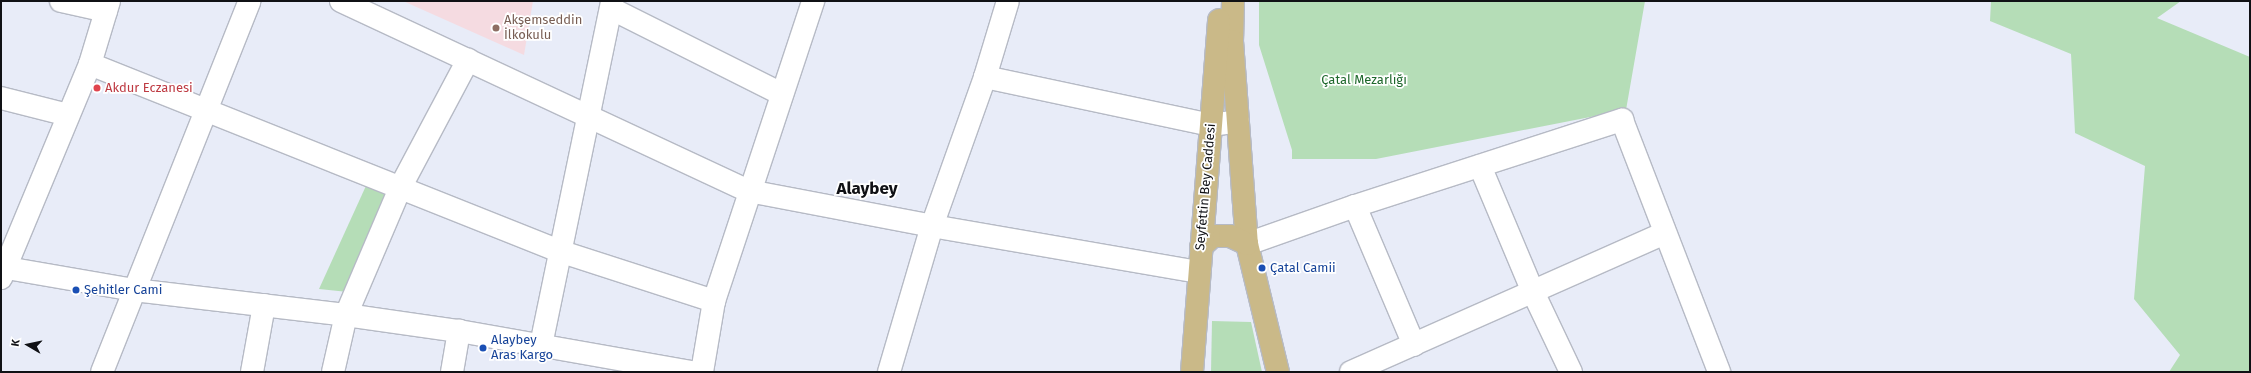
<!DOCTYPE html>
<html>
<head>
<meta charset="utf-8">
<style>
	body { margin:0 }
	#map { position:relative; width:2251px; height:373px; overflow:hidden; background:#e8ecf8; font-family:"Fira Sans",sans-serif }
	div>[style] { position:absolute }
	.education>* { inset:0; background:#f5dbe1 }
	.green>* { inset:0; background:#b5ddb7 }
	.roads { filter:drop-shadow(1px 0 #b6bac5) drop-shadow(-1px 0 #b6bac5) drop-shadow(0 1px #b6bac5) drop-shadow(0 -1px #b6bac5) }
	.minor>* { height:22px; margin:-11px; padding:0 11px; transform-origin:11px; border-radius:11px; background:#fff }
	.major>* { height:22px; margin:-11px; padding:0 11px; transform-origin:11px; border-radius:11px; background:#cab988 }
	.dots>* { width:11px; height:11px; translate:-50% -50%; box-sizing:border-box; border:2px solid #fff; border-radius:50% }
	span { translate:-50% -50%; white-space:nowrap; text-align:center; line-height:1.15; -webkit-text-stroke:3.5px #fff; paint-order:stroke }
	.education-label { font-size:13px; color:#785e54 }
	.left { translate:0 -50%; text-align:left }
	.park-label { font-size:13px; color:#1e682c }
	.health-label { font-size:13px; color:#be3a42 }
	.street-label { font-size:13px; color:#101115 }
	.transit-label { font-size:13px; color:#164399 }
	.district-label { font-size:17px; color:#101115; font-weight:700 }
	.frame { position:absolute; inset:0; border:2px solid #101115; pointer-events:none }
	.north { position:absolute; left:8px; top:325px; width:40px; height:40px; -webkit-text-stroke:3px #fff; paint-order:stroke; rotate:279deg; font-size:11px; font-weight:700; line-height:16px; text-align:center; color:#101115 }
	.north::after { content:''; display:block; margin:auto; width:14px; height:18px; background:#101115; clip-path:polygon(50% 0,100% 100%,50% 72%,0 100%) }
</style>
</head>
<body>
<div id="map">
	<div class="education">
		<i style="clip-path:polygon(403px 1px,533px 1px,524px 55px)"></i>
	</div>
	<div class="green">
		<i style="clip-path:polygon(1259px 1px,1645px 1px,1626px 110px,1376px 159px,1292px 159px,1292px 150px,1259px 45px)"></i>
		<i style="clip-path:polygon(1991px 1px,2181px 1px,2157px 18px,2250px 57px,2250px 372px,2169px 372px,2180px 355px,2134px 299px,2145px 166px,2075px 133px,2071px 54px,1990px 21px)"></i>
		<i style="clip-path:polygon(370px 177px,393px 189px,348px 292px,319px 289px)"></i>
		<i style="clip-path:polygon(1212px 321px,1251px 322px,1262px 372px,1211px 372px)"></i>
	</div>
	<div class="roads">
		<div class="minor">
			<i style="left:61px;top:1px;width:46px;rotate:12.5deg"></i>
			<i style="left:341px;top:1px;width:450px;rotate:25deg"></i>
			<i style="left:749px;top:191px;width:186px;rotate:10.8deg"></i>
			<i style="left:932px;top:226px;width:271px;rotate:9.8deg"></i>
			<i style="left:612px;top:9px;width:190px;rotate:26.6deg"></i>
			<i style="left:90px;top:64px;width:505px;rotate:21.74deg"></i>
			<i style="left:559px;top:251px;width:163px;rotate:17.9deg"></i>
			<i style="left:985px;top:77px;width:231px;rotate:12deg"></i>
			<i style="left:1211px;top:125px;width:27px;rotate:-8deg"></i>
			<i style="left:1px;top:98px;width:69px;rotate:14.2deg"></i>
			<i style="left:1480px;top:166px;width:137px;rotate:67.2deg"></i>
			<i style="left:1533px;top:292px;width:89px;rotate:64.6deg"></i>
			<i style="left:1355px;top:206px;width:151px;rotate:67deg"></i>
			<i style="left:1247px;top:244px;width:114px;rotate:-19.4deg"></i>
			<i style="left:1355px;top:206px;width:281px;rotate:-17.9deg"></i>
			<i style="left:1622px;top:120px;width:270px;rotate:68.9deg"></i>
			<i style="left:1px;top:267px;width:135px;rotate:9.8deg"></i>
			<i style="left:134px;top:290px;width:213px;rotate:6.7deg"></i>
			<i style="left:346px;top:315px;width:114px;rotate:8.1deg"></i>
			<i style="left:459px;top:331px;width:236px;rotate:10deg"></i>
			<i style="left:1px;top:278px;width:232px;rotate:-67.4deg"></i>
			<i style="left:90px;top:64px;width:66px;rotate:-73.2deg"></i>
			<i style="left:541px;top:345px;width:351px;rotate:-78.3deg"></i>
			<i style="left:102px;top:372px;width:399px;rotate:-68.3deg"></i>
			<i style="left:252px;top:372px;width:68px;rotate:-79.8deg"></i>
			<i style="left:333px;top:372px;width:58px;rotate:-77.2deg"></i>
			<i style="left:346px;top:315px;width:140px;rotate:-66.9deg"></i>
			<i style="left:401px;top:186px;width:143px;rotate:-62deg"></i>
			<i style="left:452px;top:372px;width:42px;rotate:-80.3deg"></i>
			<i style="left:702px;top:372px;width:72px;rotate:-80.4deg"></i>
			<i style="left:714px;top:301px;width:316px;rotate:-71.7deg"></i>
			<i style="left:889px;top:372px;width:152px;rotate:-73.6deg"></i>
			<i style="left:932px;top:226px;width:158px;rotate:-70.4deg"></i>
			<i style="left:985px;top:77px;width:79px;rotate:-73.2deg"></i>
			<i style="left:1351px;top:372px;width:343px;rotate:-23.9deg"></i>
		</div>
		<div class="major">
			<i style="left:1233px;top:1px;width:40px;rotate:91.4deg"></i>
			<i style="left:1232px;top:41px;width:204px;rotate:85.8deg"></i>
			<i style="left:1247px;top:244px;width:132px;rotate:76.4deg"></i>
			<i style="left:1201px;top:247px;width:16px;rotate:-43deg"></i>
			<i style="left:1213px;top:236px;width:17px"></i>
			<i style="left:1230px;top:236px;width:19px;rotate:25deg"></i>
			<i style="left:1192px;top:372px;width:353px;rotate:-85.6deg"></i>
		</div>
	</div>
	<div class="dots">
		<i style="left:496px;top:28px;background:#8d6e63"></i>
		<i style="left:97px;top:88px;background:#e0444e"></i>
		<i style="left:1262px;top:268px;background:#1a4fb4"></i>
		<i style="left:76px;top:290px;background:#1a4fb4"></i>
		<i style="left:483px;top:348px;background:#1a4fb4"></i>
	</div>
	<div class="education-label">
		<span class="left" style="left:504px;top:28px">Akşemseddin<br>İlkokulu</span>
	</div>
	<div class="park-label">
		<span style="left:1364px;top:80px">Çatal Mezarlığı</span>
	</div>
	<div class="health-label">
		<span class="left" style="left:105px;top:88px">Akdur Eczanesi</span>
	</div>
	<div class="street-label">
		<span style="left:1206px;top:187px;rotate:-85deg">Seyfettin Bey Caddesi</span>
	</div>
	<div class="transit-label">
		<span class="left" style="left:1270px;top:268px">Çatal Camii</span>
		<span class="left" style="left:84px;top:290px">Şehitler Cami</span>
		<span class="left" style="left:491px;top:348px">Alaybey<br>Aras Kargo</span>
	</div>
	<div class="district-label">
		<span style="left:867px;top:189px">Alaybey</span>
	</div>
	<div class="frame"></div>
	<div class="north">K</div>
</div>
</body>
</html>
